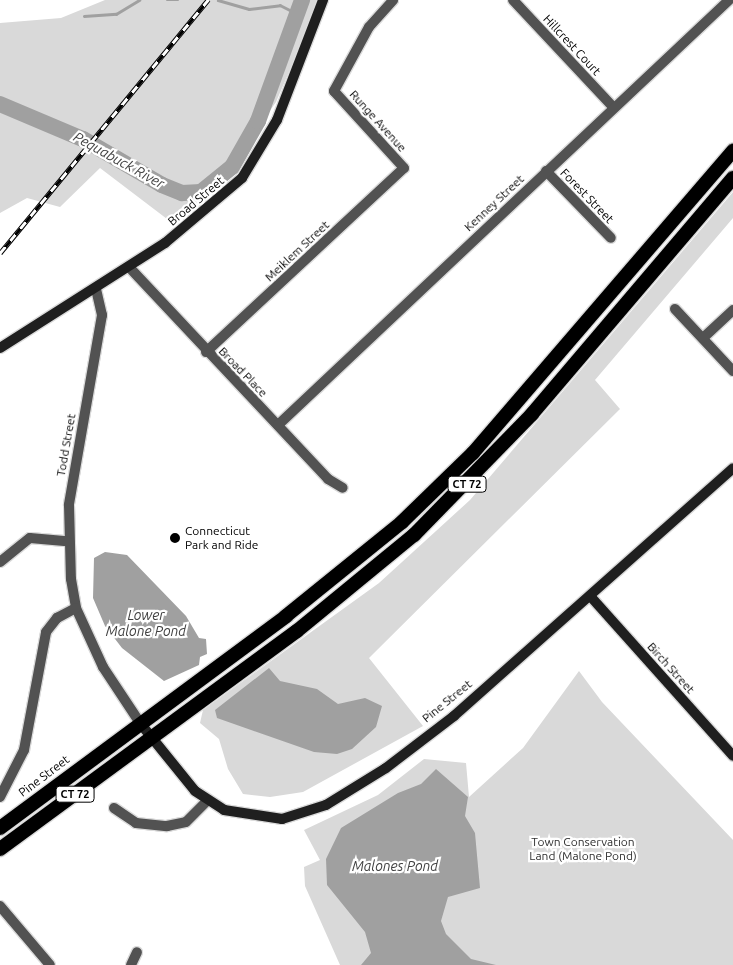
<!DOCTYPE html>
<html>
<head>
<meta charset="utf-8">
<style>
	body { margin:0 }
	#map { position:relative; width:733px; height:965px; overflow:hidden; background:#fff; font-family:Ubuntu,sans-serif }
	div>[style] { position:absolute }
	.green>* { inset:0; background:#d9d9d9 }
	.water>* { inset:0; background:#a0a0a0 }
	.stream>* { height:2.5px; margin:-1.25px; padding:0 1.25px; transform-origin:1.25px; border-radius:1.25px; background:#a0a0a0 }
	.river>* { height:16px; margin:-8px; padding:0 8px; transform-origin:8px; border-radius:8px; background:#a0a0a0 }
	.roads { filter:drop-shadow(1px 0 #dbdbdb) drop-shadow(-1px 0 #dbdbdb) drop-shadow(0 1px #dbdbdb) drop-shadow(0 -1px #dbdbdb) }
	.minor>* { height:10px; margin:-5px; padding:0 5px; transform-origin:5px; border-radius:5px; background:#525252 }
	.secondary>* { height:10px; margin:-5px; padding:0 5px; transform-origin:5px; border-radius:5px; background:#1f1f1f }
	.trunk>* { height:14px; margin:-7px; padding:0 7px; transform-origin:7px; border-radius:7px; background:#000 }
	.rail>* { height:4.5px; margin-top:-2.25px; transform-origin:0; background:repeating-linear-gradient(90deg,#fff 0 8px,#000 0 16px); box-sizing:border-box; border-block:1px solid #000 }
	.dots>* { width:14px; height:14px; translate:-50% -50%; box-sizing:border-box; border:2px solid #fff; border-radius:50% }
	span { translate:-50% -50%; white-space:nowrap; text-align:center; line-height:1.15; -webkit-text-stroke:4.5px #fff; paint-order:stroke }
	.shield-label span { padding:1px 4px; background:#fff; border:1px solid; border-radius:4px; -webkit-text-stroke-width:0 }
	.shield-label { font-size:11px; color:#000; font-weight:700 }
	.street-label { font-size:12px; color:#000 }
	.poi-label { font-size:12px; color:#000 }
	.left { translate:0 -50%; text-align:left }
	.park-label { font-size:12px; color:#303030 }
	.water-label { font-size:14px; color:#414141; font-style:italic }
</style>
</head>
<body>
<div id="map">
	<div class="green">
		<i style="clip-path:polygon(105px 0,320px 0,276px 102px,204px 205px,171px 222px,100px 168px,60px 207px,27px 198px,0 213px,0 23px,61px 18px)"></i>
		<i style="clip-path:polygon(733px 192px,733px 218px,595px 380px,620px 409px,369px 658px,423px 726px,303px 792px,270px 797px,243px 794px,228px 769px,219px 739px,200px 723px,203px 710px,379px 583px,470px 500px)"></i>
		<i style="clip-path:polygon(579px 671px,602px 702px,733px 840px,733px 965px,340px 965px,305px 886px,304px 867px,320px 860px,304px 830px,378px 795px,424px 759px,466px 763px,469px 797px,523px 748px)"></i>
	</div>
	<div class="water">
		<i style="clip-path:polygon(105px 552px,127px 555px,186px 616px,199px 638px,206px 639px,207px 654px,200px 657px,199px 665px,164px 681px,122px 648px,105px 626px,93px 598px,94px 558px)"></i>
		<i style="clip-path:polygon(269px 668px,280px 681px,317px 689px,338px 704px,365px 698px,382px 706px,376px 727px,352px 749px,337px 754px,314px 752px,217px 718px,215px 710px)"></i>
		<i style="clip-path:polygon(436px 769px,468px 797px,465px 816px,475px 833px,480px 888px,448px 897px,441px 921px,446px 934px,471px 959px,496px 965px,361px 965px,371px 953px,365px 932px,327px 885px,326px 859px,341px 828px,398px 793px,421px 784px)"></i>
	</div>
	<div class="stream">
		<i style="left:167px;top:0;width:11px"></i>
		<i style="left:218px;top:0;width:32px;rotate:16deg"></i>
		<i style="left:249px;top:9px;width:31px;rotate:-7deg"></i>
		<i style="left:280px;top:5px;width:20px;rotate:27deg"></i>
		<i style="left:84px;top:16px;width:32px;rotate:-4deg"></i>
		<i style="left:116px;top:14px;width:27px;rotate:-31deg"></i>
	</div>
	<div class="river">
		<i style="left:0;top:104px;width:90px;rotate:22.9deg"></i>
		<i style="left:83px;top:139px;width:91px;rotate:30.2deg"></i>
		<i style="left:162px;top:185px;width:22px;rotate:22deg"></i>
		<i style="left:182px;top:193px;width:19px;rotate:-3deg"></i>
		<i style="left:201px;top:192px;width:40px;rotate:-39deg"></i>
		<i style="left:232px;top:167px;width:53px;rotate:-60.5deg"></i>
		<i style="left:258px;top:121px;width:129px;rotate:-70deg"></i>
	</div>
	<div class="roads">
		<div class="minor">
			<i style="left:513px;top:0;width:146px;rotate:46.9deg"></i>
			<i style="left:546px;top:171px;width:93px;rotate:45.9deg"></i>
			<i style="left:129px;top:267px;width:291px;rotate:46.8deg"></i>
			<i style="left:328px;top:479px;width:17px;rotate:31deg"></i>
			<i style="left:96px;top:289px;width:27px;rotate:77deg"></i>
			<i style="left:102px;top:315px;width:193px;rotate:99.9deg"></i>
			<i style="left:69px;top:505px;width:74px;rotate:88.5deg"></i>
			<i style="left:71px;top:579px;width:29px;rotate:80deg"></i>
			<i style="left:76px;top:608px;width:65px;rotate:65.4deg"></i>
			<i style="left:103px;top:667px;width:67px;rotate:56.5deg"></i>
			<i style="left:675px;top:309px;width:85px;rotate:46.9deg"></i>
			<i style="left:703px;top:338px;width:41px;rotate:-43deg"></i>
			<i style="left:206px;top:352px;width:270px;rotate:-42.9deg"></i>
			<i style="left:404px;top:168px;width:104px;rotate:-132.3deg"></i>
			<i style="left:334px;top:91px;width:73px;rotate:-61.3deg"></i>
			<i style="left:369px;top:27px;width:36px;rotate:-48deg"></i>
			<i style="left:278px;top:425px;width:620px;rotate:-43.3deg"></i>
			<i style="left:0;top:562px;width:38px;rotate:-39deg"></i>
			<i style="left:30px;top:538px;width:37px;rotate:5deg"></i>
			<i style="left:0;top:797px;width:53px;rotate:-62.9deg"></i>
			<i style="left:24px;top:750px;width:120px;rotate:-79.4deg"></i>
			<i style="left:46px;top:632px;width:18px;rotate:-52deg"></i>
			<i style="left:57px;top:618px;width:21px;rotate:-28deg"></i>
			<i style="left:114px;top:808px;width:27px;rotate:34deg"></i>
			<i style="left:136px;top:823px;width:31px;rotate:6deg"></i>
			<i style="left:167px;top:826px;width:19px;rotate:-12deg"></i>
			<i style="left:186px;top:822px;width:31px;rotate:-45deg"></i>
			<i style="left:0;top:906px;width:77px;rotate:49.7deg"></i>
			<i style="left:131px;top:965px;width:14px;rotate:-65deg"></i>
		</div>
		<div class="secondary">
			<i style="left:0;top:348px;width:196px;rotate:-32.5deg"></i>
			<i style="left:165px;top:243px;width:101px;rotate:-40.2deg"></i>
			<i style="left:242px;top:178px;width:68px;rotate:-58.9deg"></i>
			<i style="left:277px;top:120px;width:129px;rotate:-69deg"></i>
			<i style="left:591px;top:597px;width:213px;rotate:48.2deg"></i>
			<i style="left:140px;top:723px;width:87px;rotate:51deg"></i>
			<i style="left:195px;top:791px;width:35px;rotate:33deg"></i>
			<i style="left:224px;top:810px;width:59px;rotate:8.8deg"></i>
			<i style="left:282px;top:819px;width:46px;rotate:-17.7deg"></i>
			<i style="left:326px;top:805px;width:70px;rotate:-31.7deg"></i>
			<i style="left:386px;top:768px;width:86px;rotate:-37.4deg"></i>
			<i style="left:454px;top:716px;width:373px;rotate:-41.6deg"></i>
		</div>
		<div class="trunk">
			<i style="left:0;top:828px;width:356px;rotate:-36.5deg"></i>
			<i style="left:286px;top:616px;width:149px;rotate:-39deg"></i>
			<i style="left:402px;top:522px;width:99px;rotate:-44.2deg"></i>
			<i style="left:473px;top:453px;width:399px;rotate:-49.3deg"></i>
			<i style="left:0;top:849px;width:368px;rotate:-36.3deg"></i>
			<i style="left:297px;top:631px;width:151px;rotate:-39.4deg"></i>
			<i style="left:414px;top:535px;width:169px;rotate:-45.7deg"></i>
			<i style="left:532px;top:414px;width:310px;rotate:-49.6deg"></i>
		</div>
	</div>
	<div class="rail">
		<i style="left:0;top:253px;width:328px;rotate:-50.6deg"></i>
	</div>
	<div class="dots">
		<i style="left:175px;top:538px;background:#000"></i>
	</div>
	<div class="shield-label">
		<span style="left:467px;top:484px">CT 72</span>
		<span style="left:75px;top:794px">CT 72</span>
	</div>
	<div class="street-label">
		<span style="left:572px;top:45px;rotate:47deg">Hillcrest Court</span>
		<span style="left:378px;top:121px;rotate:48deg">Runge Avenue</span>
		<span style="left:587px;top:196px;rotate:46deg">Forest Street</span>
		<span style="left:196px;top:201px;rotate:-40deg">Broad Street</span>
		<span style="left:494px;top:203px;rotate:-43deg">Kenney Street</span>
		<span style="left:297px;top:251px;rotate:-43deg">Meiklem Street</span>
		<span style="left:243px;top:372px;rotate:46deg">Broad Place</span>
		<span style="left:66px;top:445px;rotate:-80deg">Todd Street</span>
		<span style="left:671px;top:668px;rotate:48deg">Birch Street</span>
		<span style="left:447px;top:701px;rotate:-39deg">Pine Street</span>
		<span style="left:44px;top:776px;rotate:-37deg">Pine Street</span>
	</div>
	<div class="poi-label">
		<span class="left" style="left:185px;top:538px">Connecticut<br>Park and Ride</span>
	</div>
	<div class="park-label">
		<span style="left:583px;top:849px">Town Conservation<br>Land (Malone Pond)</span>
	</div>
	<div class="water-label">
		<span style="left:119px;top:160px;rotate:29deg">Pequabuck River</span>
		<span style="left:146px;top:623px">Lower<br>Malone Pond</span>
		<span style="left:395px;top:866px">Malones Pond</span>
	</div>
</div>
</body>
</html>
